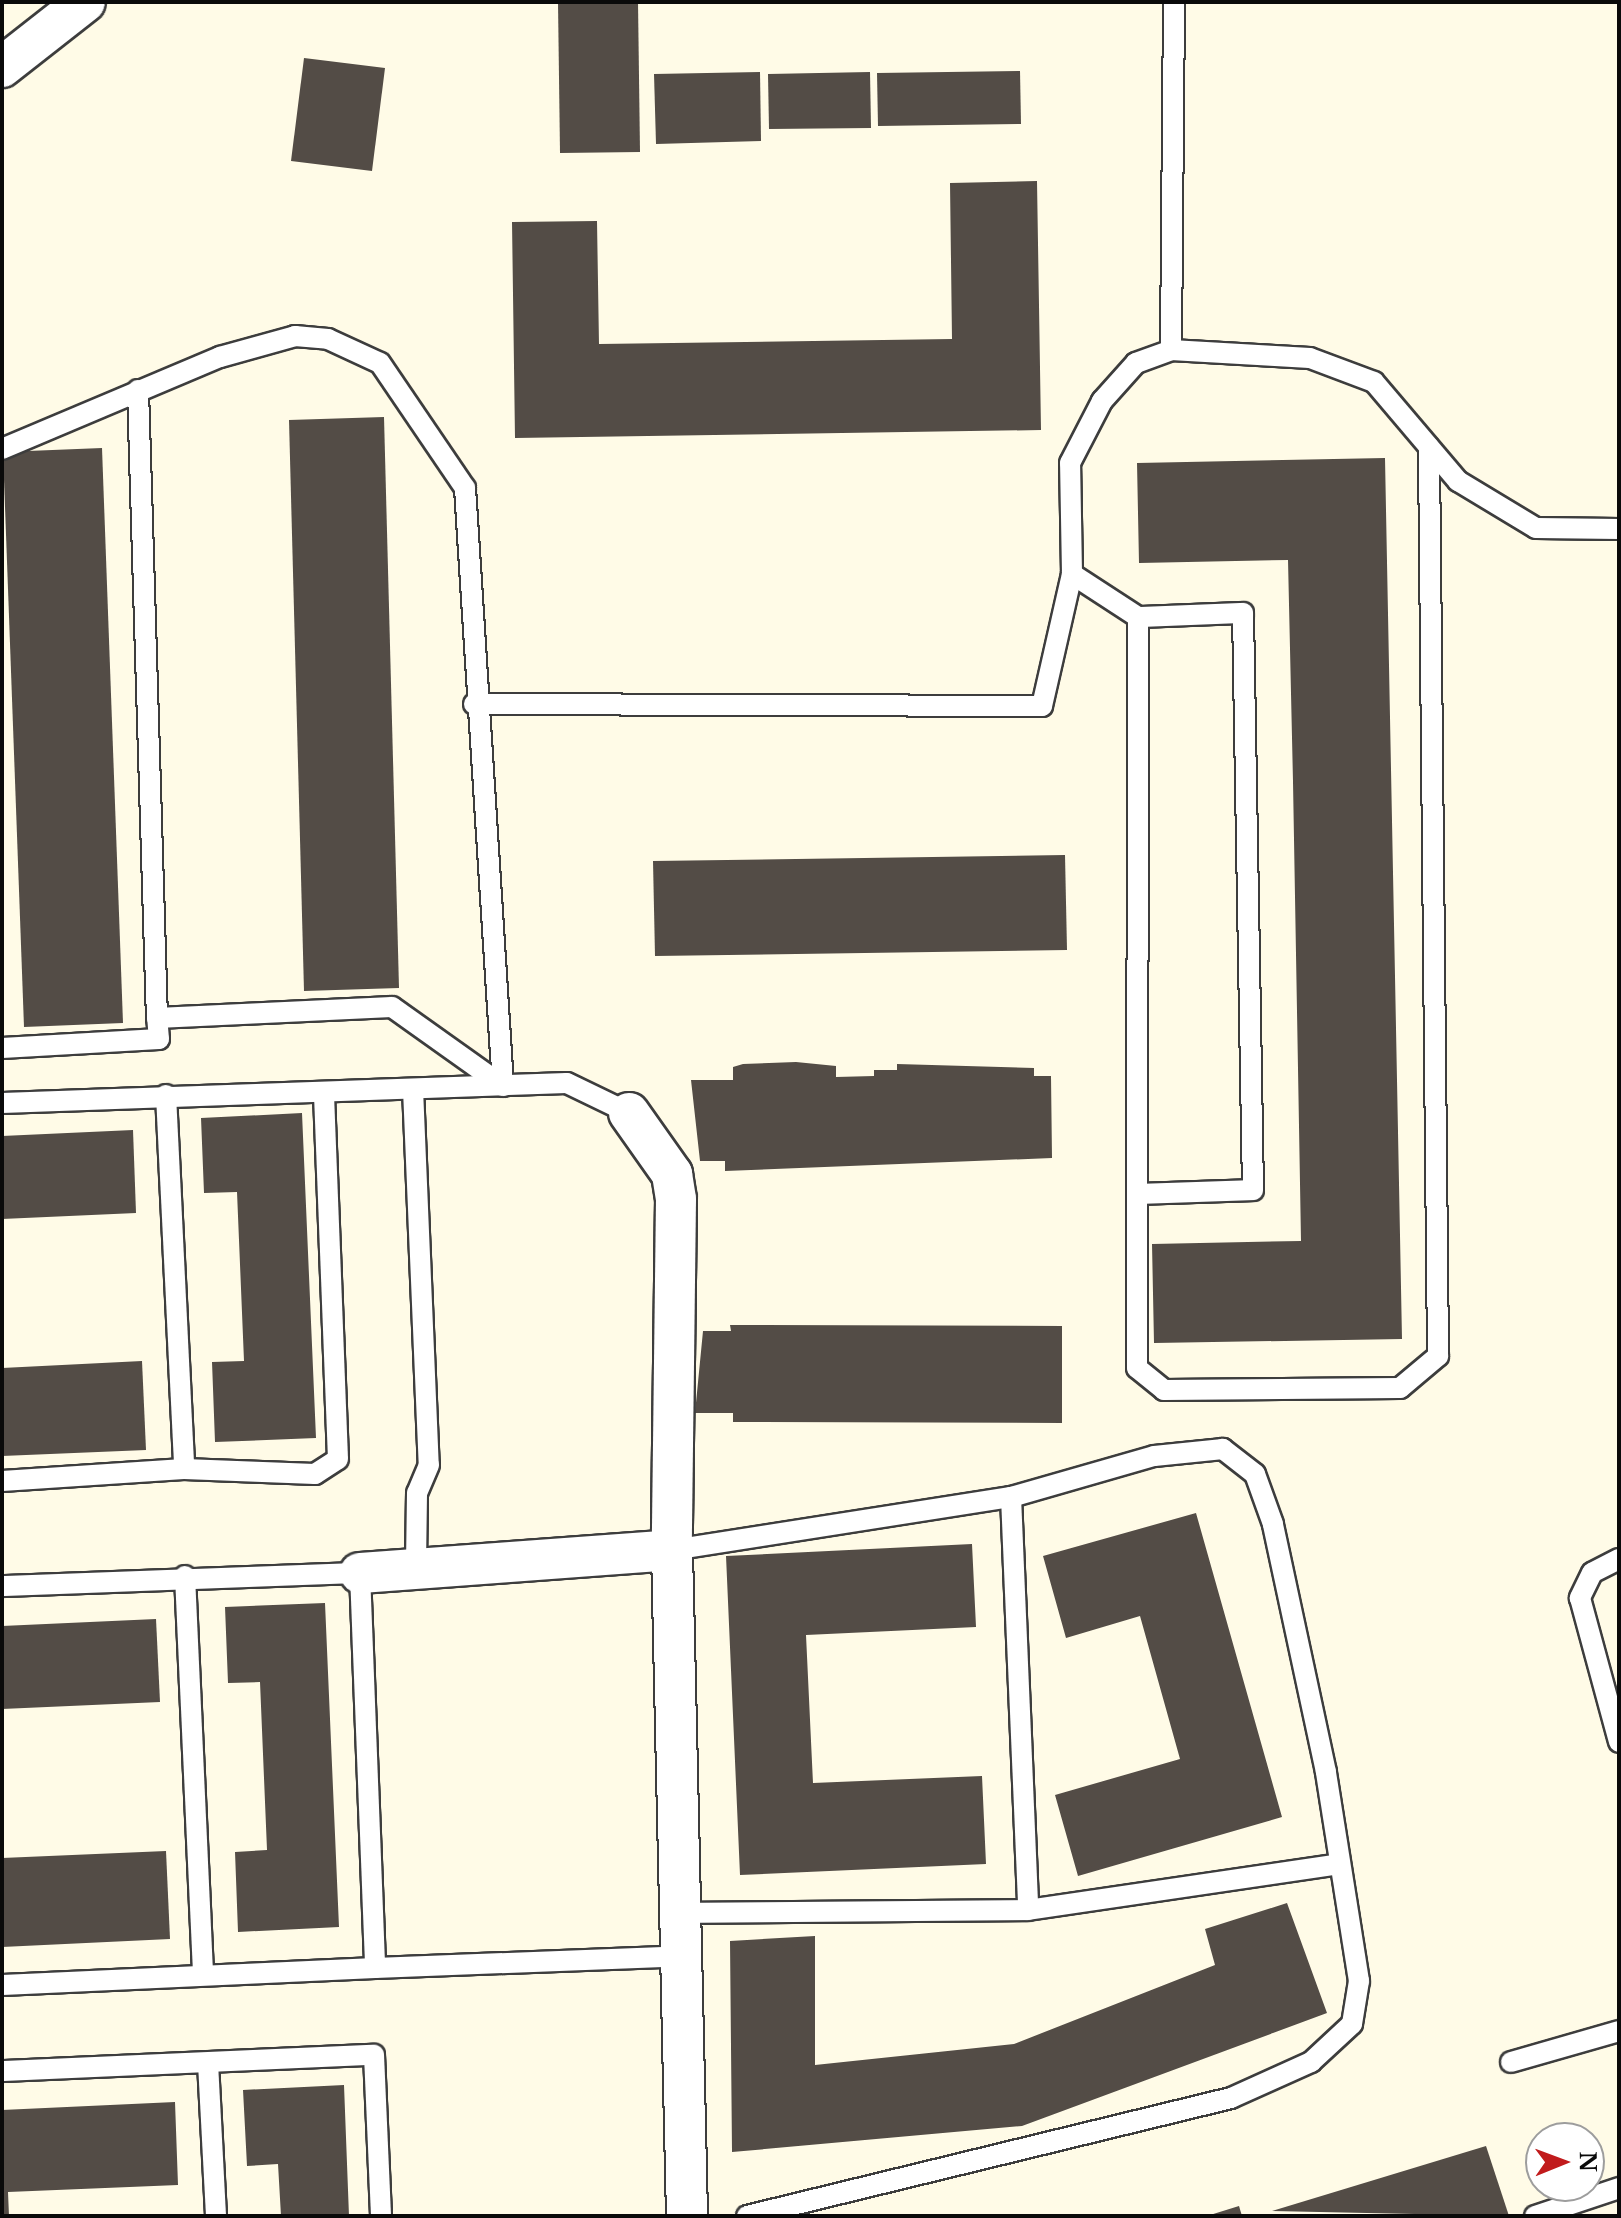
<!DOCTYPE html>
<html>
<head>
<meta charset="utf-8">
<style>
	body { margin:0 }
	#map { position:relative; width:1621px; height:2218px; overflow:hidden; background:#fffbe7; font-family:"Libre Baskerville",serif }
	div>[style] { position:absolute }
	.building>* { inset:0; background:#534c46 }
	.roads { filter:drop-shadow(2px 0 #3d3d3d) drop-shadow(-2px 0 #3d3d3d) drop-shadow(0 2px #3d3d3d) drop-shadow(0 -2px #3d3d3d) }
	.service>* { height:20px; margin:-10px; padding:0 10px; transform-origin:10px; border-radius:10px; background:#fff }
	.minor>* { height:40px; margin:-20px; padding:0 20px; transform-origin:20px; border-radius:20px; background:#fff }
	span { translate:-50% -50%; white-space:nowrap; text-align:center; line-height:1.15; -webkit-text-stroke:8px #fff; paint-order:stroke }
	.frame { position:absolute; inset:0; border:4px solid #0a0a0a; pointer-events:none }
	.north { position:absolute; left:1525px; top:2122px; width:80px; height:80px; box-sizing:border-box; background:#fff; border:2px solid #9d9d9d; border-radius:50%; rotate:89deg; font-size:22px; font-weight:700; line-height:32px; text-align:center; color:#0a0a0a }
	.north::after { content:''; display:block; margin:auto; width:28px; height:36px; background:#c11b1c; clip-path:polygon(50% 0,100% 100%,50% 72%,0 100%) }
</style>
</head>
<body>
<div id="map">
	<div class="building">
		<i style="clip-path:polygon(558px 2px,638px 2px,640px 152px,560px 153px)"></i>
		<i style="clip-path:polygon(304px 58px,385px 68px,372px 171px,291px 161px)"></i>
		<i style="clip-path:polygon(1020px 71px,1021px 124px,878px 126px,877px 73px)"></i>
		<i style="clip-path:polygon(760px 72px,761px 141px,656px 144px,654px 74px)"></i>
		<i style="clip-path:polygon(870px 72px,871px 128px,769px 129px,768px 74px)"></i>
		<i style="clip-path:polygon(1037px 181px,1041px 430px,515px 438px,512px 222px,597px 221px,599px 344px,952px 339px,950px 183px)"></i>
		<i style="clip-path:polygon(384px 417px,399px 988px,304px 991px,289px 420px)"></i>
		<i style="clip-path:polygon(102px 448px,123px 1023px,24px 1027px,3px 452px)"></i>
		<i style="clip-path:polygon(1385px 458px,1402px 1339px,1154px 1343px,1152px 1244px,1301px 1241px,1293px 782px,1288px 560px,1139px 563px,1137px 463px)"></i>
		<i style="clip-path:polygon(1065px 855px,1067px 950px,655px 956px,653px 861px)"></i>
		<i style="clip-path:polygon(796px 1062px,836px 1066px,836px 1077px,874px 1076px,874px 1070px,897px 1070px,897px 1064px,1034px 1068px,1034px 1076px,1051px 1076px,1052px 1158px,725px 1171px,725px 1161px,700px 1161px,691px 1080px,733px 1080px,733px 1067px,743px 1064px)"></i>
		<i style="clip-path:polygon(302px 1113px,316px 1438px,215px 1442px,212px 1362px,244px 1361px,237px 1192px,204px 1193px,201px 1118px)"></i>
		<i style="clip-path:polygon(133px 1130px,136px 1213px,2px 1219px,2px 1136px)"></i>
		<i style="clip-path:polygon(730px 1325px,1062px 1326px,1062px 1423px,733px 1422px,733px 1413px,695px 1413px,703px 1331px,731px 1331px)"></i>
		<i style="clip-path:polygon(142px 1361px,146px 1450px,2px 1456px,2px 1368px)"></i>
		<i style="clip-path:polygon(1196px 1513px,1282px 1817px,1078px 1876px,1055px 1795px,1180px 1759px,1140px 1616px,1066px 1638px,1043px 1556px)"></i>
		<i style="clip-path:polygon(972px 1544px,976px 1627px,806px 1635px,813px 1783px,982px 1776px,986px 1864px,740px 1875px,726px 1556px)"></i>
		<i style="clip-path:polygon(325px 1603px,339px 1927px,238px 1932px,235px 1852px,267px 1850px,260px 1682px,228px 1683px,225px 1607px)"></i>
		<i style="clip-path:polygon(156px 1619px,160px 1702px,2px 1709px,2px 1626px)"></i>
		<i style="clip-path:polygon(166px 1851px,170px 1939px,2px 1947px,2px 1858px)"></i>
		<i style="clip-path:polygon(1287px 1903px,1327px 2013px,1022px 2126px,732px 2152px,730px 1941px,815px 1936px,815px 2065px,1014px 2044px,1215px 1965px,1205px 1929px)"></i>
		<i style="clip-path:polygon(344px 2085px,349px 2216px,281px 2216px,278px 2164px,247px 2166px,243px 2090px)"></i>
		<i style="clip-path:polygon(175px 2102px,178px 2185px,8px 2192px,9px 2216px,2px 2216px,2px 2110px)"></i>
		<i style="clip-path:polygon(1486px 2146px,1509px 2216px,1272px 2211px)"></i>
		<i style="clip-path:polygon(1239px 2206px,1242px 2216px,1210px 2216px,1210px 2215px)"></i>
	</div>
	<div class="roads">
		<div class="service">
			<i style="left:1174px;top:2px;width:348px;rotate:90.5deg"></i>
			<i style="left:1171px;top:350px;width:139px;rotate:3.3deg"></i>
			<i style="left:1310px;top:358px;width:68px;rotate:20.6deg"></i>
			<i style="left:1374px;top:382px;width:130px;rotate:49.7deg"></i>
			<i style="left:1458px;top:481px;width:91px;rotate:31.1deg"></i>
			<i style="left:1536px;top:528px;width:83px;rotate:0.7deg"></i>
			<i style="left:138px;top:390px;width:628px;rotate:88.27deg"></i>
			<i style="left:2px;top:449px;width:237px;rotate:-22.9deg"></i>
			<i style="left:220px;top:357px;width:78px;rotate:-15.6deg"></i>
			<i style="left:295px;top:336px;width:33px;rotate:5deg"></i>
			<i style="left:328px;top:339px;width:57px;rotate:24.8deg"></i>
			<i style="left:380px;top:363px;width:151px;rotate:55.8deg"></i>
			<i style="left:465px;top:488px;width:599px;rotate:86.36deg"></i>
			<i style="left:1072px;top:574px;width:79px;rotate:33.1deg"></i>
			<i style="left:474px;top:704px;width:568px;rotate:0.2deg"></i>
			<i style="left:1042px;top:706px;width:135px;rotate:-77.2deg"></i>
			<i style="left:1072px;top:574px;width:111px;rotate:-91deg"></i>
			<i style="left:1070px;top:463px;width:70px;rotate:-62.7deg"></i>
			<i style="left:1102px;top:401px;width:51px;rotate:-48.2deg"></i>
			<i style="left:1136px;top:363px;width:37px;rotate:-20deg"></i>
			<i style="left:2px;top:1048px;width:157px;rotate:-3.3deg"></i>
			<i style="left:159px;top:1039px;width:21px;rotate:-95deg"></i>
			<i style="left:157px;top:1018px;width:235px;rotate:-2.7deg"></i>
			<i style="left:392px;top:1007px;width:136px;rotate:35.4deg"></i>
			<i style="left:413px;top:1089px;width:376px;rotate:87.6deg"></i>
			<i style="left:429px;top:1465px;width:30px;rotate:113deg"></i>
			<i style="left:417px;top:1493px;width:76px;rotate:90.8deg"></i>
			<i style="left:166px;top:1095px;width:374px;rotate:87.2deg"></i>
			<i style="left:2px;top:1103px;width:565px;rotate:-2.03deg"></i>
			<i style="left:567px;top:1083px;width:69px;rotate:25.8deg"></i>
			<i style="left:1140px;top:1194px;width:113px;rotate:-2deg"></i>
			<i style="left:1253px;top:1190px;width:577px;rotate:-90.99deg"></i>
			<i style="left:1243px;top:613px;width:105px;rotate:177.8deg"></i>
			<i style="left:1138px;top:617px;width:751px;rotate:90.08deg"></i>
			<i style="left:1137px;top:1368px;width:35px;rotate:39deg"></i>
			<i style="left:1164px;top:1390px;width:236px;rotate:-0.5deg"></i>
			<i style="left:1400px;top:1388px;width:50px;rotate:-40.1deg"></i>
			<i style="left:1438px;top:1356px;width:909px;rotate:-90.57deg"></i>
			<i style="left:2px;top:1481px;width:182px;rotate:-3.8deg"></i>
			<i style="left:184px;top:1469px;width:131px;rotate:2.2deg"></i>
			<i style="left:315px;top:1474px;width:27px;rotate:-33deg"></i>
			<i style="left:338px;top:1459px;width:367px;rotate:-92.2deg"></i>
			<i style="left:672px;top:1550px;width:343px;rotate:-8.9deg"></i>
			<i style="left:1011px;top:1497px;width:413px;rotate:87.6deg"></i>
			<i style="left:1619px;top:1559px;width:30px;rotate:153deg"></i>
			<i style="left:1592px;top:1573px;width:28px;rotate:116deg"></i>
			<i style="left:1580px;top:1598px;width:149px;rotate:74.8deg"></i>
			<i style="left:185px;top:1576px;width:398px;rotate:87.4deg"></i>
			<i style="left:2px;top:1586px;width:358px;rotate:-2.1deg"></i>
			<i style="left:360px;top:1573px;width:395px;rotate:87.8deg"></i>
			<i style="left:375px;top:1968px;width:373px;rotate:177.4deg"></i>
			<i style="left:681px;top:1913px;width:347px;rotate:-0.5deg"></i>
			<i style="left:1028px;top:1910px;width:315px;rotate:-8.4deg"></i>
			<i style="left:375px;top:1968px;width:308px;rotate:-2.2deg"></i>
			<i style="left:1511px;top:2062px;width:112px;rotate:-16deg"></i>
			<i style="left:208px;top:2063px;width:153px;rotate:87deg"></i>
			<i style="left:2px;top:2071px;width:372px;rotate:-2.5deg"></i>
			<i style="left:374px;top:2055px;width:161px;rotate:87.5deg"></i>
			<i style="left:747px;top:2216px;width:498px;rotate:-13.7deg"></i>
			<i style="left:1231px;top:2098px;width:88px;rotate:-24.2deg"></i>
			<i style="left:1311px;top:2062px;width:56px;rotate:-42.8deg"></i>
			<i style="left:1352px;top:2024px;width:44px;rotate:-80.8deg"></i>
			<i style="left:1359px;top:1981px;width:212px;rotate:-99deg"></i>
			<i style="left:1326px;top:1772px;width:254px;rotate:-102.1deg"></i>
			<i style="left:1273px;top:1524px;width:53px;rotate:-109.8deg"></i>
			<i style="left:1255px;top:1474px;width:41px;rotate:-142deg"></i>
			<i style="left:1223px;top:1449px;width:69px;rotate:174.2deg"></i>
			<i style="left:1154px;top:1456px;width:149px;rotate:164deg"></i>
			<i style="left:1535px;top:2216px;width:89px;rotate:-18.4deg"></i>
		</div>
		<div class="minor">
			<i style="left:2px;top:67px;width:105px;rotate:-38.1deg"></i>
			<i style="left:629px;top:1113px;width:75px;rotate:54.8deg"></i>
			<i style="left:672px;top:1174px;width:25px;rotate:81deg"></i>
			<i style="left:676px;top:1199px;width:351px;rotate:90.7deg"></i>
			<i style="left:360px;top:1573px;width:313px;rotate:-4.2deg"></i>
			<i style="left:672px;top:1550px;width:666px;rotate:88.71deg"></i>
		</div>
	</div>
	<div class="frame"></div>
	<div class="north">N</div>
</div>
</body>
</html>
